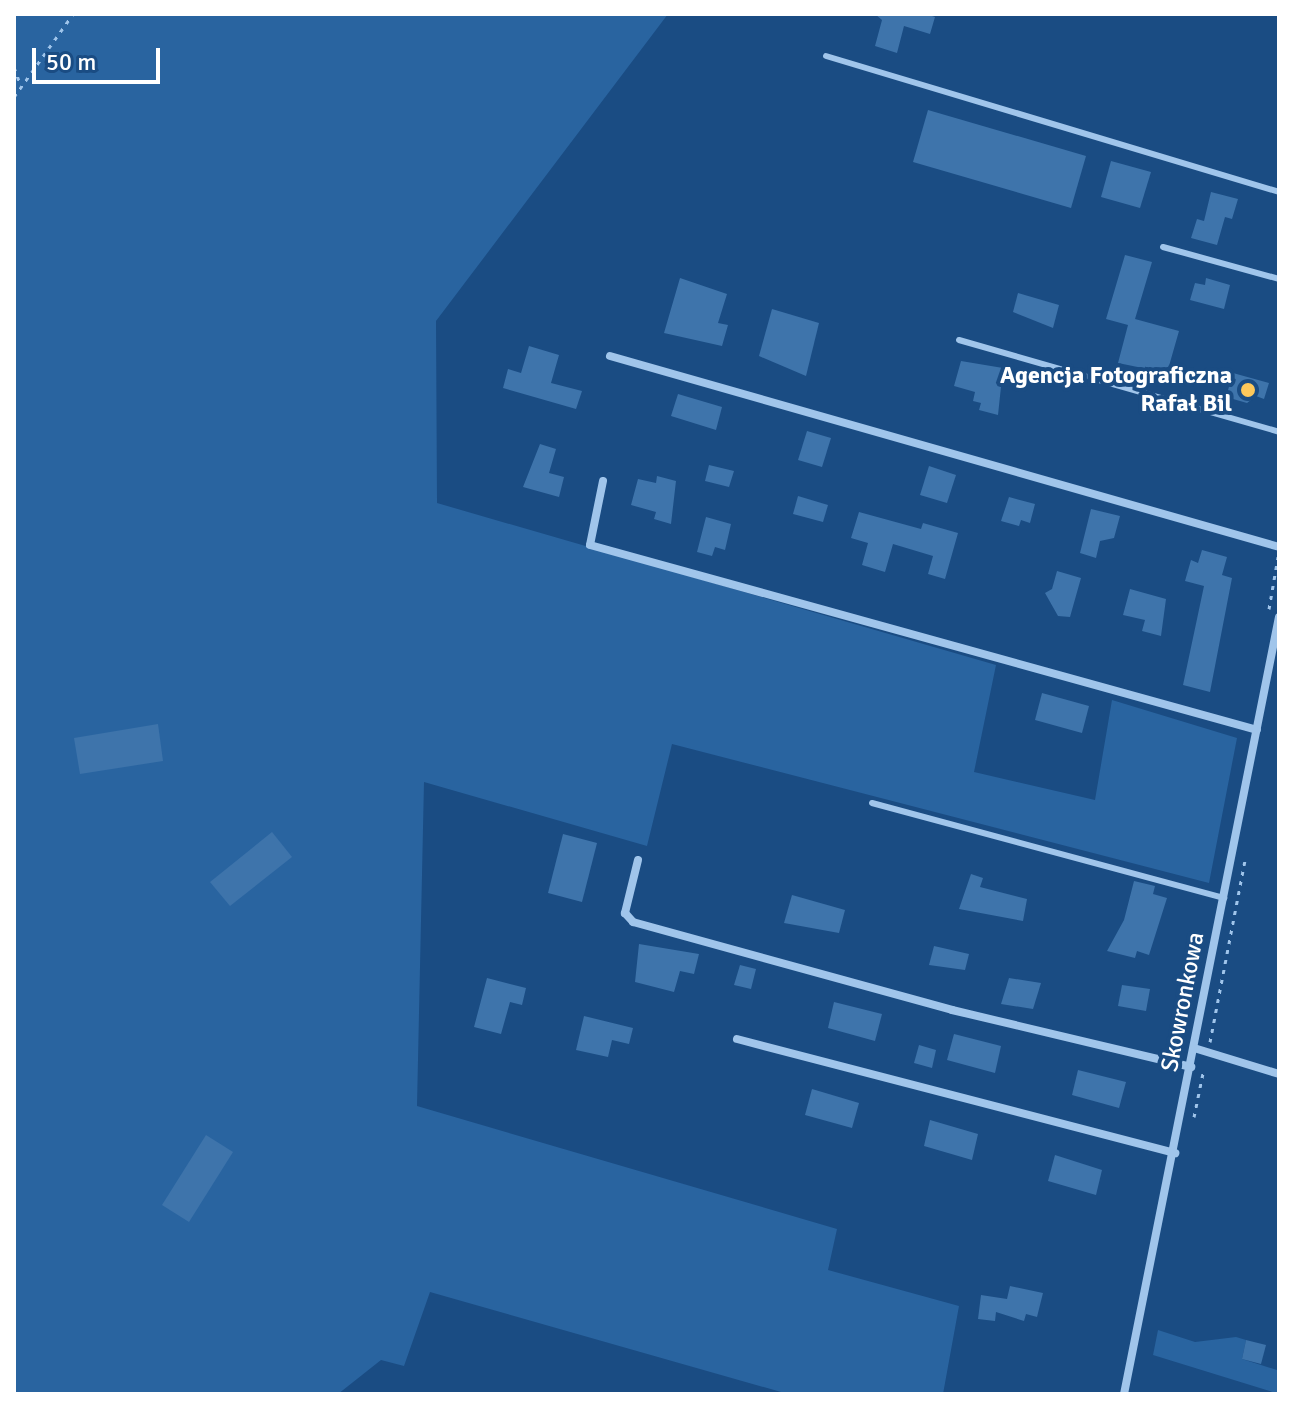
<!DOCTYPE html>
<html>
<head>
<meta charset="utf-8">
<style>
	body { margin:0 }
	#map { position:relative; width:1293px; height:1408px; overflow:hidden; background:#1a4c83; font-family:Signika,sans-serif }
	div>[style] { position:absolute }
	.green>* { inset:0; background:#2964a0 }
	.building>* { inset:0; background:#3e74ab }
	.path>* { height:3px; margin-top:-1.5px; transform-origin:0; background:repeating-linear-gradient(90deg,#a0c5eb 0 4px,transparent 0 10px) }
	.service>* { height:6px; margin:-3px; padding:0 3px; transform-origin:3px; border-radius:3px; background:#a0c5eb }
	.minor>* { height:8px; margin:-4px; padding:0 4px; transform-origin:4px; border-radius:4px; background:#a0c5eb }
	.dots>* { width:22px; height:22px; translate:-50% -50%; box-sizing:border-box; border:4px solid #1a4c83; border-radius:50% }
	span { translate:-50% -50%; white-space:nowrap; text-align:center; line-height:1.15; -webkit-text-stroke:8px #1a4c83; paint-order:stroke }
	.poi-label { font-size:24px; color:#fff; font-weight:700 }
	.right { translate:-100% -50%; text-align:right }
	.street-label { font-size:24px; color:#fff }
	.frame { position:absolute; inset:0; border:16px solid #fff; pointer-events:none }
	.scale { position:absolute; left:32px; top:48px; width:128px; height:36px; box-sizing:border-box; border:4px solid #fff; border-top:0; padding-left:10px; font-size:24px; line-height:28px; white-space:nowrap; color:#fff; -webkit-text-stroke:6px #1a4c83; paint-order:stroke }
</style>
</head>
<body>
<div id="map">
	<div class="green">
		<i style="clip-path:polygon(14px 14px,668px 14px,436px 321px,437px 503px,996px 665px,974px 772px,1095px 800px,1112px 700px,1237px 738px,1209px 883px,672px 744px,647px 846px,424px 782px,417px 1106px,837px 1229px,828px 1270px,959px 1306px,943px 1394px,788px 1394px,430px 1292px,404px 1366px,381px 1360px,338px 1394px,14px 1394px)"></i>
		<i style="clip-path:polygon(1158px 1330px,1195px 1342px,1236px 1337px,1246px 1340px,1242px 1359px,1277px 1370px,1279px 1394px,1153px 1355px)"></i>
	</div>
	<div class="building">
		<i style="clip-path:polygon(875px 14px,926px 14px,935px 17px,930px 34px,904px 26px,897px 53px,875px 46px,882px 20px)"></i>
		<i style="clip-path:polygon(928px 110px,1086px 156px,1071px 208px,913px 162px)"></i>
		<i style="clip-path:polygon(1111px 161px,1151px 172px,1140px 208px,1101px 197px)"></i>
		<i style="clip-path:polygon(1211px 192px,1238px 199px,1232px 219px,1225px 217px,1217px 245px,1191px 238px,1197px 219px,1204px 221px)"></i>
		<i style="clip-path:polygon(1125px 255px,1152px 262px,1135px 319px,1179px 331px,1167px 373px,1118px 363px,1128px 325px,1106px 319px)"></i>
		<i style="clip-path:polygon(680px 278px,727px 294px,718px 323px,728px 325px,722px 346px,664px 333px)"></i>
		<i style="clip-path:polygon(1206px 278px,1230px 285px,1224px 309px,1190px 300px,1195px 283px,1205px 285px)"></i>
		<i style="clip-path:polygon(1018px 293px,1059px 305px,1053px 328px,1013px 312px)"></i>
		<i style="clip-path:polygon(772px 309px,819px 323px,806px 376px,759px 356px)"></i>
		<i style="clip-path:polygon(529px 346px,559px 355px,551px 383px,582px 391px,576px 409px,503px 388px,508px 369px,521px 373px)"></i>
		<i style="clip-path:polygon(961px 361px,1003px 368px,998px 415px,979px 410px,981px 403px,973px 401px,975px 392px,954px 386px)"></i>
		<i style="clip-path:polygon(1233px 373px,1269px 383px,1264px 399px,1256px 396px,1247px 403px,1226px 397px)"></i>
		<i style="clip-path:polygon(678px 394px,722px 407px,716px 430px,671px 416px)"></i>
		<i style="clip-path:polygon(807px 431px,831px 438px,822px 467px,798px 460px)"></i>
		<i style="clip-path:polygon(540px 444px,556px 449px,549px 473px,564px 477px,559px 497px,523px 487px)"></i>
		<i style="clip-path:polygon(709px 465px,734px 471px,729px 487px,705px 481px)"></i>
		<i style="clip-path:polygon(929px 466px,956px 475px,947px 503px,920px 495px)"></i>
		<i style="clip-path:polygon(657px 476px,676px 481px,671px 524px,654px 519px,656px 512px,631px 505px,638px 479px,656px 483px)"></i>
		<i style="clip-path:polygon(798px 496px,828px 505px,823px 522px,793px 514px)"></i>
		<i style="clip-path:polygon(1009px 497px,1035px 504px,1030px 523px,1021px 520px,1019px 526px,1001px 521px)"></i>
		<i style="clip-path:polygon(1091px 509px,1120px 516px,1114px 538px,1100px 541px,1096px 558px,1080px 553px)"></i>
		<i style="clip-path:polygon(859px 512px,921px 529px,923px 523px,958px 533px,945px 579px,928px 574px,933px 556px,893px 544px,885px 572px,862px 565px,868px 543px,851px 538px)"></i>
		<i style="clip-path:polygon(706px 517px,731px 524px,725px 550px,715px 547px,712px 556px,697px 552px)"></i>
		<i style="clip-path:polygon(1202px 550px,1227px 557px,1222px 575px,1232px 578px,1210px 692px,1183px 685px,1204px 586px,1185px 581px,1191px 560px,1198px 563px)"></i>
		<i style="clip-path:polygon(1057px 571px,1081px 578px,1070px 617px,1058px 616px,1045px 593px,1052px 589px)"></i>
		<i style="clip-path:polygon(1130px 589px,1166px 599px,1161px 636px,1142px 631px,1145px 620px,1123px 615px)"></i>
		<i style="clip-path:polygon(1042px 693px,1089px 706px,1082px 733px,1035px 720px)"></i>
		<i style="clip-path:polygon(158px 724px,163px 761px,80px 774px,74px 738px)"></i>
		<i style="clip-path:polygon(272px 832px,292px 857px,230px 906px,210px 882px)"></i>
		<i style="clip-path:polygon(563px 834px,597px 843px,582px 902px,548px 893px)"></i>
		<i style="clip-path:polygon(971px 874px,983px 878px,980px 887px,1027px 899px,1023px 921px,959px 909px)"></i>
		<i style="clip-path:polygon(1134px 881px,1155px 886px,1153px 894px,1167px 898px,1149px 955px,1137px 951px,1135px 958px,1107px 951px,1124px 920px)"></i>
		<i style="clip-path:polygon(792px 895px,845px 910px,839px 933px,784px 923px)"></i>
		<i style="clip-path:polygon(639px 944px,699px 954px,694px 974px,680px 971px,674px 992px,635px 982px)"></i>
		<i style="clip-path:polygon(934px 946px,969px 954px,965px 970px,929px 965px)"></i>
		<i style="clip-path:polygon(740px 965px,756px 969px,751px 989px,734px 985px)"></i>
		<i style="clip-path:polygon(487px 978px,526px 988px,522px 1005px,510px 1002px,501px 1034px,474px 1027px)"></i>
		<i style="clip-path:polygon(1009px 978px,1041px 983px,1033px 1009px,1001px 1004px)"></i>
		<i style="clip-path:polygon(1122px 985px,1150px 989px,1146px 1011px,1118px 1006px)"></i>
		<i style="clip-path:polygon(834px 1002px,882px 1014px,875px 1041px,828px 1028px)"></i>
		<i style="clip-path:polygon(584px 1016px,633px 1028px,629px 1044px,612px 1040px,608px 1057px,576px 1050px)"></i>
		<i style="clip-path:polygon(954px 1034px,1001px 1046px,995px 1073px,947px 1060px)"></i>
		<i style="clip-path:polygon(919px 1045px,936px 1050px,932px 1068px,914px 1063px)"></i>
		<i style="clip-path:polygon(1078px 1070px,1126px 1082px,1119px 1108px,1072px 1095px)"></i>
		<i style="clip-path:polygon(812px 1089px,859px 1103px,852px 1128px,805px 1115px)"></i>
		<i style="clip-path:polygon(930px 1120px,978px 1134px,972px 1160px,924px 1146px)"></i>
		<i style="clip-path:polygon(206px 1135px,233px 1152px,189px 1222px,162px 1205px)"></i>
		<i style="clip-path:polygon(1055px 1155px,1102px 1170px,1096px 1195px,1048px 1181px)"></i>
		<i style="clip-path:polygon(1010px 1286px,1043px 1293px,1037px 1317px,1026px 1314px,1024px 1321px,996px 1312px,995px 1321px,978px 1319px,981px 1295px,1007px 1299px)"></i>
		<i style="clip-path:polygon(1246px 1340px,1266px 1345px,1261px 1364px,1242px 1359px)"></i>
	</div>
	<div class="path">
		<i style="left:14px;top:67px;width:20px;rotate:70deg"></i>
		<i style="left:14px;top:97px;width:102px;rotate:-54.6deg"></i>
		<i style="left:1269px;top:609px;width:53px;rotate:-80.2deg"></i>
		<i style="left:1210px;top:1042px;width:184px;rotate:-79.1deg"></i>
		<i style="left:1194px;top:1117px;width:45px;rotate:-78.4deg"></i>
	</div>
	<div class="service">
		<i style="left:826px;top:56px;width:473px;rotate:16.7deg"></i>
		<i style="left:1163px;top:247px;width:120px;rotate:15.4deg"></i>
		<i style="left:959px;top:340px;width:333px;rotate:16deg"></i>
		<i style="left:872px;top:803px;width:365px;rotate:15.1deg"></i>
	</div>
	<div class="minor">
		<i style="left:610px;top:356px;width:696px;rotate:15.93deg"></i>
		<i style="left:603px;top:481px;width:65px;rotate:101.5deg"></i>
		<i style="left:590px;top:545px;width:692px;rotate:15.5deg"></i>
		<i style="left:638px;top:860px;width:55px;rotate:103.8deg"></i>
		<i style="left:625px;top:913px;width:12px;rotate:48deg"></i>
		<i style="left:633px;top:922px;width:331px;rotate:15.4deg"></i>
		<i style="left:952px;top:1010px;width:246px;rotate:13.4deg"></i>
		<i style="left:737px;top:1039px;width:453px;rotate:14.6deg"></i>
		<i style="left:1194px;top:1048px;width:89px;rotate:17deg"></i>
		<i style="left:1124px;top:1394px;width:792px;rotate:-78.72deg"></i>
	</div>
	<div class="dots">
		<i style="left:1248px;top:390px;background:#fdc85b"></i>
	</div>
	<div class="poi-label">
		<span class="right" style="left:1232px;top:390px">Agencja Fotograficzna<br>Rafał Bil</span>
	</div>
	<div class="street-label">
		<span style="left:1183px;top:1002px;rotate:-79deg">Skowronkowa</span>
	</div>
	<div class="frame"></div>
	<div class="scale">50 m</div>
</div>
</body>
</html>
